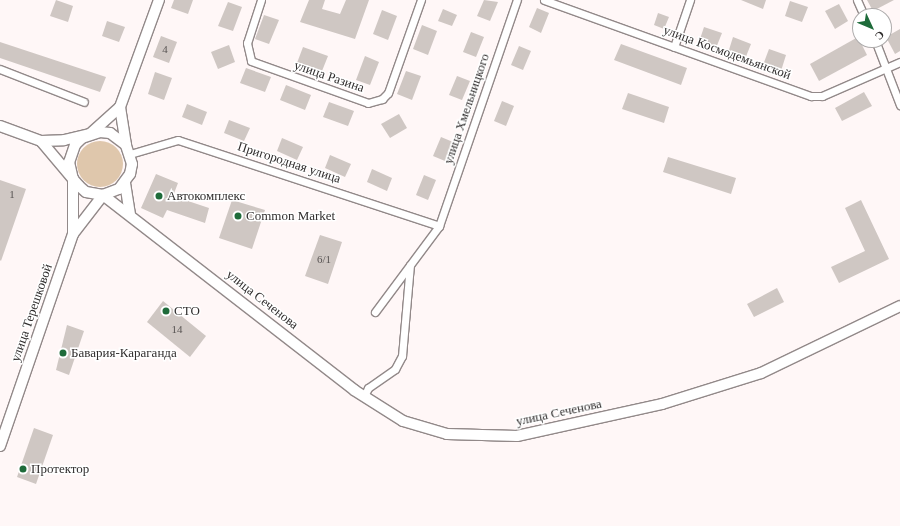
<!DOCTYPE html>
<html>
<head>
<meta charset="utf-8">
<style>
	body { margin:0 }
	#map { position:relative; width:900px; height:526px; overflow:hidden; background:#fff7f7; font-family:"Times New Roman",serif }
	div>[style] { position:absolute }
	.green>* { inset:0; background:#dfc7ac }
	.round { border-radius:50% }
	.building>* { inset:0; background:#cfc7c3 }
	.roads { filter:drop-shadow(1px 0 #928989) drop-shadow(-1px 0 #928989) drop-shadow(0 1px #928989) drop-shadow(0 -1px #928989) }
	.street>* { height:7px; margin:-3.5px; padding:0 3.5px; transform-origin:3.5px; border-radius:3.5px; background:#fff }
	.secondary>* { height:10px; margin:-5px; padding:0 5px; transform-origin:5px; border-radius:5px; background:#fff }
	.dots>* { width:11px; height:11px; translate:-50% -50%; box-sizing:border-box; border:2px solid #fff; border-radius:50% }
	span { translate:-50% -50%; white-space:nowrap; text-align:center; line-height:1.15; -webkit-text-stroke:3px #fff; paint-order:stroke }
	.number-label { font-size:11px; color:#585453 }
	.number-label span { -webkit-text-stroke-width:0 }
	.street-label { font-size:13px; color:#312e2e }
	.poi-label { font-size:13px; color:#312e2e }
	.left { translate:0 -50%; text-align:left }
	.north { position:absolute; left:852px; top:8px; width:40px; height:40px; box-sizing:border-box; background:#fff; border:1px solid #adabab; border-radius:50%; rotate:134deg; font-size:11px; font-weight:700; line-height:16px; text-align:center; color:#312e2e }
	.north::after { content:''; display:block; margin:auto; width:14px; height:18px; background:#1e6b3a; clip-path:polygon(50% 0,100% 100%,50% 72%,0 100%) }
</style>
</head>
<body>
<div id="map">
	<div class="green">
		<i class="round" style="left:77px;top:141px;width:46px;height:46px"></i>
	</div>
	<div class="building">
		<i style="clip-path:polygon(56px 0,73px 6px,68px 22px,50px 16px)"></i>
		<i style="clip-path:polygon(174px 0,193px 0,188px 14px,171px 8px)"></i>
		<i style="clip-path:polygon(309px 0,325px 0,322px 9px,340px 14px,346px 0,369px 0,355px 39px,300px 22px)"></i>
		<i style="clip-path:polygon(484px 0,498px 2px,490px 21px,477px 16px)"></i>
		<i style="clip-path:polygon(741px 0,766px 0,763px 9px)"></i>
		<i style="clip-path:polygon(867px 0,894px 0,873px 11px)"></i>
		<i style="clip-path:polygon(790px 1px,808px 7px,802px 22px,785px 16px)"></i>
		<i style="clip-path:polygon(228px 2px,242px 7px,233px 31px,218px 26px)"></i>
		<i style="clip-path:polygon(839px 4px,848px 21px,835px 29px,825px 11px)"></i>
		<i style="clip-path:polygon(537px 8px,549px 13px,541px 33px,529px 27px)"></i>
		<i style="clip-path:polygon(443px 9px,457px 15px,452px 26px,438px 21px)"></i>
		<i style="clip-path:polygon(382px 10px,397px 16px,388px 40px,373px 34px)"></i>
		<i style="clip-path:polygon(658px 13px,669px 17px,664px 29px,654px 25px)"></i>
		<i style="clip-path:polygon(264px 15px,279px 20px,269px 44px,255px 39px)"></i>
		<i style="clip-path:polygon(107px 21px,125px 27px,119px 42px,102px 36px)"></i>
		<i style="clip-path:polygon(422px 25px,437px 31px,428px 55px,413px 49px)"></i>
		<i style="clip-path:polygon(704px 27px,722px 33px,716px 48px,699px 42px)"></i>
		<i style="clip-path:polygon(900px 29px,900px 51px,895px 54px,886px 37px)"></i>
		<i style="clip-path:polygon(471px 32px,484px 37px,476px 57px,463px 52px)"></i>
		<i style="clip-path:polygon(161px 36px,177px 42px,169px 63px,153px 57px)"></i>
		<i style="clip-path:polygon(733px 37px,751px 44px,745px 59px,728px 53px)"></i>
		<i style="clip-path:polygon(858px 37px,867px 55px,819px 81px,810px 64px)"></i>
		<i style="clip-path:polygon(0 42px,106px 77px,100px 92px,0 58px)"></i>
		<i style="clip-path:polygon(621px 44px,687px 68px,681px 85px,614px 60px)"></i>
		<i style="clip-path:polygon(229px 45px,235px 62px,218px 69px,211px 52px)"></i>
		<i style="clip-path:polygon(519px 46px,531px 51px,523px 70px,511px 65px)"></i>
		<i style="clip-path:polygon(303px 47px,328px 56px,322px 71px,297px 63px)"></i>
		<i style="clip-path:polygon(769px 49px,786px 55px,781px 71px,763px 65px)"></i>
		<i style="clip-path:polygon(365px 56px,379px 62px,370px 85px,356px 80px)"></i>
		<i style="clip-path:polygon(246px 68px,271px 77px,265px 92px,240px 83px)"></i>
		<i style="clip-path:polygon(406px 71px,421px 76px,412px 100px,397px 94px)"></i>
		<i style="clip-path:polygon(155px 72px,172px 78px,164px 100px,148px 94px)"></i>
		<i style="clip-path:polygon(457px 76px,470px 81px,462px 100px,449px 95px)"></i>
		<i style="clip-path:polygon(286px 85px,311px 95px,305px 110px,280px 100px)"></i>
		<i style="clip-path:polygon(864px 92px,872px 106px,842px 121px,835px 108px)"></i>
		<i style="clip-path:polygon(628px 93px,669px 107px,664px 123px,622px 109px)"></i>
		<i style="clip-path:polygon(502px 101px,514px 106px,506px 126px,494px 121px)"></i>
		<i style="clip-path:polygon(329px 102px,354px 111px,348px 126px,323px 117px)"></i>
		<i style="clip-path:polygon(187px 104px,207px 112px,202px 125px,182px 117px)"></i>
		<i style="clip-path:polygon(399px 114px,407px 128px,390px 138px,381px 124px)"></i>
		<i style="clip-path:polygon(229px 120px,250px 128px,244px 141px,224px 133px)"></i>
		<i style="clip-path:polygon(441px 137px,453px 142px,445px 161px,433px 156px)"></i>
		<i style="clip-path:polygon(282px 138px,303px 147px,297px 160px,277px 151px)"></i>
		<i style="clip-path:polygon(330px 155px,351px 164px,345px 177px,325px 168px)"></i>
		<i style="clip-path:polygon(668px 157px,736px 178px,731px 194px,663px 172px)"></i>
		<i style="clip-path:polygon(372px 169px,392px 178px,387px 191px,367px 182px)"></i>
		<i style="clip-path:polygon(156px 174px,178px 183px,173px 196px,209px 208px,205px 223px,167px 210px,163px 218px,141px 208px)"></i>
		<i style="clip-path:polygon(424px 175px,436px 180px,428px 200px,416px 195px)"></i>
		<i style="clip-path:polygon(0 180px,26px 189px,1px 261px,0 260px)"></i>
		<i style="clip-path:polygon(232px 200px,265px 210px,252px 249px,219px 238px)"></i>
		<i style="clip-path:polygon(861px 200px,889px 259px,839px 283px,831px 267px,865px 251px,845px 208px)"></i>
		<i style="clip-path:polygon(320px 235px,342px 242px,328px 284px,305px 276px)"></i>
		<i style="clip-path:polygon(777px 288px,784px 302px,754px 317px,747px 304px)"></i>
		<i style="clip-path:polygon(163px 301px,206px 336px,190px 357px,147px 322px)"></i>
		<i style="clip-path:polygon(67px 325px,84px 331px,69px 375px,56px 370px)"></i>
		<i style="clip-path:polygon(34px 428px,53px 435px,36px 484px,17px 477px)"></i>
	</div>
	<div class="roads">
		<div class="street">
			<i style="left:261px;top:0;width:45px;rotate:108deg"></i>
			<i style="left:247px;top:43px;width:18px;rotate:77deg"></i>
			<i style="left:251px;top:61px;width:124px;rotate:19.7deg"></i>
			<i style="left:368px;top:103px;width:15px;rotate:-16deg"></i>
			<i style="left:382px;top:99px;width:8px;rotate:-45deg"></i>
			<i style="left:388px;top:93px;width:99px;rotate:-70.5deg"></i>
			<i style="left:544px;top:0;width:284px;rotate:19.8deg"></i>
			<i style="left:811px;top:96px;width:11px"></i>
			<i style="left:822px;top:96px;width:85px;rotate:-23.6deg"></i>
			<i style="left:857px;top:0;width:17px;rotate:66deg"></i>
			<i style="left:875px;top:40px;width:70px;rotate:69deg"></i>
			<i style="left:674px;top:47px;width:50px;rotate:-71.2deg"></i>
			<i style="left:0;top:69px;width:90px;rotate:21.4deg"></i>
			<i style="left:130px;top:154px;width:50px;rotate:-16.3deg"></i>
			<i style="left:178px;top:140px;width:275px;rotate:18.2deg"></i>
			<i style="left:375px;top:312px;width:107px;rotate:-53.3deg"></i>
			<i style="left:439px;top:226px;width:239px;rotate:-71deg"></i>
			<i style="left:364px;top:396px;width:9px;rotate:-63deg"></i>
			<i style="left:368px;top:388px;width:33px;rotate:-35deg"></i>
			<i style="left:395px;top:369px;width:15px;rotate:-62deg"></i>
			<i style="left:402px;top:356px;width:91px;rotate:-85deg"></i>
		</div>
		<div class="secondary">
			<i style="left:120px;top:107px;width:38px;rotate:81deg"></i>
			<i style="left:0;top:126px;width:44px;rotate:20.1deg"></i>
			<i style="left:41px;top:141px;width:23px;rotate:-2deg"></i>
			<i style="left:64px;top:140px;width:27px;rotate:-13deg"></i>
			<i style="left:90px;top:134px;width:40px;rotate:-42deg"></i>
			<i style="left:120px;top:107px;width:114px;rotate:-70deg"></i>
			<i style="left:41px;top:141px;width:50px;rotate:49.9deg"></i>
			<i style="left:73px;top:179px;width:55px;rotate:90deg"></i>
			<i style="left:125px;top:183px;width:31px;rotate:81deg"></i>
			<i style="left:103px;top:195px;width:318px;rotate:37.8deg"></i>
			<i style="left:354px;top:390px;width:58px;rotate:32.3deg"></i>
			<i style="left:403px;top:421px;width:46px;rotate:16.5deg"></i>
			<i style="left:447px;top:434px;width:70px;rotate:1.6deg"></i>
			<i style="left:517px;top:436px;width:148px;rotate:-12.4deg"></i>
			<i style="left:662px;top:404px;width:104px;rotate:-17.4deg"></i>
			<i style="left:761px;top:373px;width:154px;rotate:-25.7deg"></i>
			<i style="left:0;top:446px;width:224px;rotate:-71deg"></i>
			<i style="left:73px;top:234px;width:49px;rotate:-52.4deg"></i>
			<i style="left:103px;top:195px;width:17px;rotate:-21deg"></i>
			<i style="left:119px;top:189px;width:19px;rotate:-54deg"></i>
			<i style="left:130px;top:174px;width:10px;rotate:-79deg"></i>
			<i style="left:132px;top:164px;width:20px;rotate:-108deg"></i>
			<i style="left:126px;top:145px;width:20px;rotate:-143deg"></i>
			<i style="left:110px;top:133px;width:10px;rotate:-174deg"></i>
			<i style="left:100px;top:132px;width:19px;rotate:162deg"></i>
			<i style="left:82px;top:138px;width:10px;rotate:135deg"></i>
			<i style="left:75px;top:145px;width:18px;rotate:109deg"></i>
			<i style="left:69px;top:162px;width:17px;rotate:77deg"></i>
			<i style="left:73px;top:179px;width:9px;rotate:49deg"></i>
			<i style="left:79px;top:186px;width:9px;rotate:41deg"></i>
			<i style="left:86px;top:192px;width:17px;rotate:10deg"></i>
		</div>
	</div>
	<div class="dots">
		<i style="left:159px;top:196px;background:#1e6b3a"></i>
		<i style="left:238px;top:216px;background:#1e6b3a"></i>
		<i style="left:166px;top:311px;background:#1e6b3a"></i>
		<i style="left:63px;top:353px;background:#1e6b3a"></i>
		<i style="left:23px;top:469px;background:#1e6b3a"></i>
	</div>
	<div class="number-label">
		<span style="left:165px;top:49px">4</span>
		<span style="left:12px;top:194px">1</span>
		<span style="left:324px;top:259px">6/1</span>
		<span style="left:177px;top:329px">14</span>
	</div>
	<div class="street-label">
		<span style="left:727px;top:53px;rotate:20deg">улица Космодемьянской</span>
		<span style="left:329px;top:77px;rotate:19deg">улица Разина</span>
		<span style="left:467px;top:109px;rotate:-71deg">улица Хмельницкого</span>
		<span style="left:289px;top:163px;rotate:18deg">Пригородная улица</span>
		<span style="left:262px;top:300px;rotate:38deg">улица Сеченова</span>
		<span style="left:32px;top:313px;rotate:-71deg">улица Терешковой</span>
		<span style="left:559px;top:413px;rotate:-12deg">улица Сеченова</span>
	</div>
	<div class="poi-label">
		<span class="left" style="left:167px;top:196px">Автокомплекс</span>
		<span class="left" style="left:246px;top:216px">Common Market</span>
		<span class="left" style="left:174px;top:311px">СТО</span>
		<span class="left" style="left:71px;top:353px">Бавария-Караганда</span>
		<span class="left" style="left:31px;top:469px">Протектор</span>
	</div>
	<div class="north">С</div>
</div>
</body>
</html>
